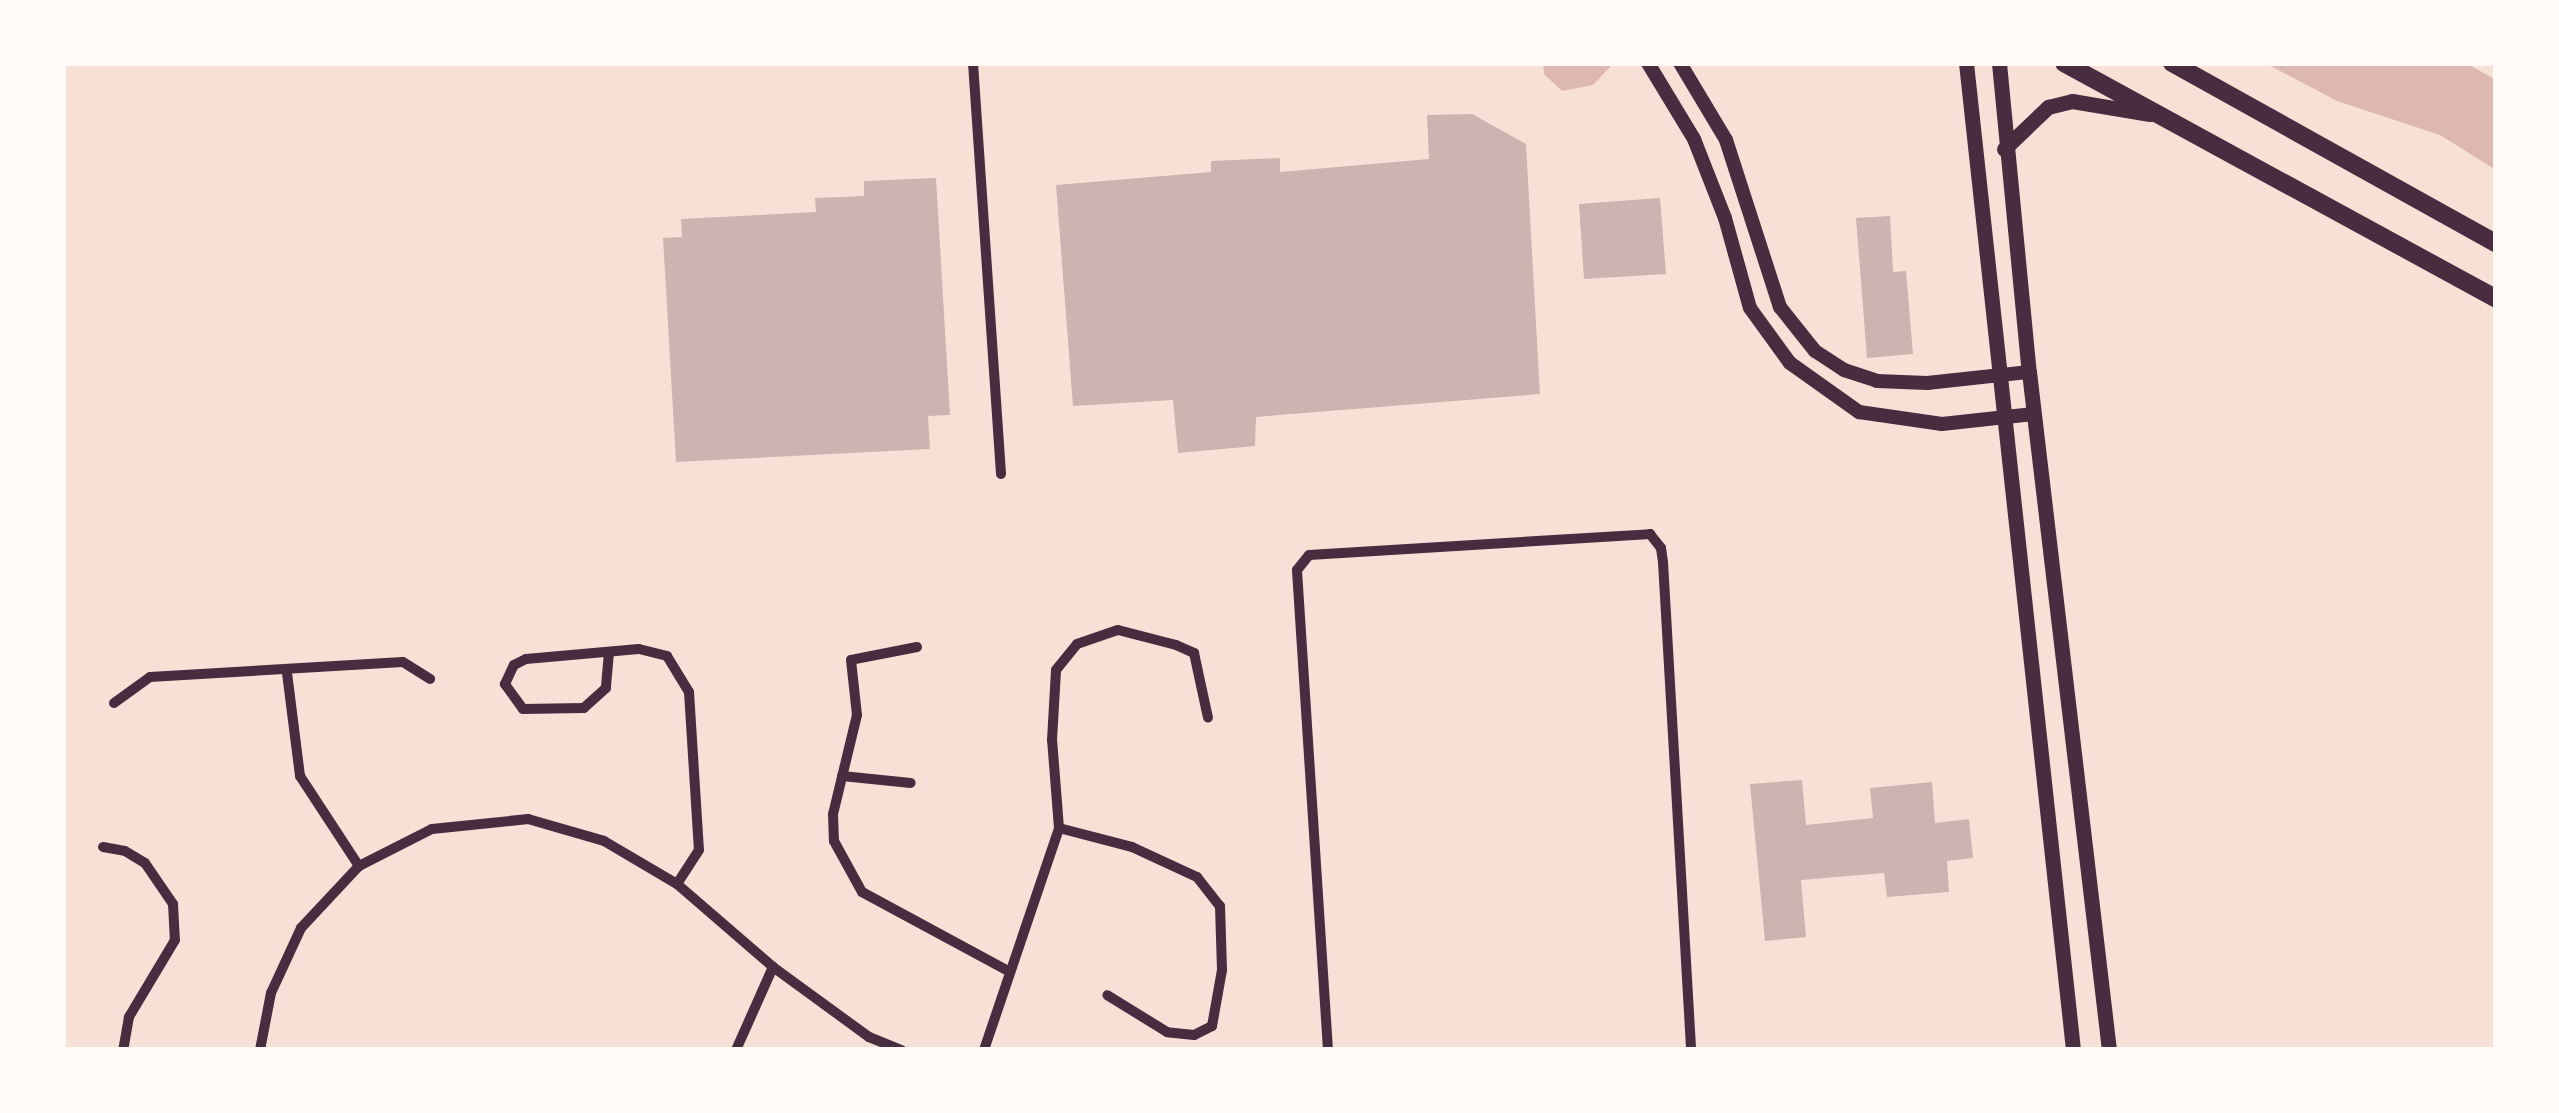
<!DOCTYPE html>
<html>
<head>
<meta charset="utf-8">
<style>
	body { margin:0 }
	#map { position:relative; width:2559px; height:1113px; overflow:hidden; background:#f7e1d7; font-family:Poppins,sans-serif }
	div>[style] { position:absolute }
	.water>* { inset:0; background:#dcb8b0 }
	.building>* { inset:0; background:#ccb4b1 }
	.minor>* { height:10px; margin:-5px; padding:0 5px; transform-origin:5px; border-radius:5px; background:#4a2c40 }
	.tertiary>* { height:14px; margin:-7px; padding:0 7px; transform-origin:7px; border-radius:7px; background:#4a2c40 }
	.secondary>* { height:15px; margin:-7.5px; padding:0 7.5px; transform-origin:7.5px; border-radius:7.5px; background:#4a2c40 }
	.trunk>* { height:18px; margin:-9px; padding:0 9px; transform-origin:9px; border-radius:9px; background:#4a2c40 }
	span { translate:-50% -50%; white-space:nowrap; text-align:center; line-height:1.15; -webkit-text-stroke:10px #fffaf5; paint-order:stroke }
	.frame { position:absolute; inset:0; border:66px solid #fffaf5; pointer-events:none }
</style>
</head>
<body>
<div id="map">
	<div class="water">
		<i style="clip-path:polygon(1543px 63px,1609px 63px,1610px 67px,1593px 85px,1562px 91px,1544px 74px)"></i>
		<i style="clip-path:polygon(2265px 63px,2466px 63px,2496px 80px,2496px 170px,2440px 135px,2337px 101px)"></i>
	</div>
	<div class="building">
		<i style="clip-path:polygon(1472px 114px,1526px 144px,1540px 394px,1256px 417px,1255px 446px,1178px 453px,1173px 400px,1073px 406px,1056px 185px,1211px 172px,1211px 161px,1280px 158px,1280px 172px,1429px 159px,1427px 115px)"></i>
		<i style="clip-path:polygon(936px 178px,950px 415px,928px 416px,930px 449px,676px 462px,663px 238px,682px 237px,681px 219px,816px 212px,815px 198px,864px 196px,864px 181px)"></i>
		<i style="clip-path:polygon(1660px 198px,1666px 274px,1584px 279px,1579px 204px)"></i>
		<i style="clip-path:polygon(1890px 216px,1893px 272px,1906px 271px,1913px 354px,1867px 358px,1856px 218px)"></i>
		<i style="clip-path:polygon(1802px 780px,1806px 825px,1873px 818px,1870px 788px,1932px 782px,1935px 823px,1969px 819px,1973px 858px,1947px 861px,1949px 892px,1887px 897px,1884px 873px,1801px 880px,1806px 937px,1765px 941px,1750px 784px)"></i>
	</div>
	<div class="minor">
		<i style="left:973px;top:63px;width:412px;rotate:86.1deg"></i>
		<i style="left:917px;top:647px;width:67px;rotate:168.9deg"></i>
		<i style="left:851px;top:660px;width:55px;rotate:83.8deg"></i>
		<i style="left:857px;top:715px;width:102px;rotate:103.6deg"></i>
		<i style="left:833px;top:814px;width:27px;rotate:88deg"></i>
		<i style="left:834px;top:841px;width:58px;rotate:61.2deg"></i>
		<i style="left:862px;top:892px;width:166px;rotate:28.4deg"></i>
		<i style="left:609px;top:652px;width:36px;rotate:95deg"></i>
		<i style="left:606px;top:688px;width:30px;rotate:138deg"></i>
		<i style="left:584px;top:708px;width:61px;rotate:179.1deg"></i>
		<i style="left:523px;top:709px;width:31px;rotate:-126deg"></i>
		<i style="left:505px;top:684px;width:21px;rotate:-65deg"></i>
		<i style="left:514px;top:665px;width:13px;rotate:-27deg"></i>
		<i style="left:526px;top:659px;width:113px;rotate:-5.1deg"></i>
		<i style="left:639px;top:649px;width:29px;rotate:14deg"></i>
		<i style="left:667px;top:656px;width:42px;rotate:58.6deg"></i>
		<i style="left:689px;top:692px;width:158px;rotate:86.4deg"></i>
		<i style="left:699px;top:850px;width:40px;rotate:122.9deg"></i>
		<i style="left:287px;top:673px;width:104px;rotate:82.8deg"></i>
		<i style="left:300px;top:776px;width:108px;rotate:56.8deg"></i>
		<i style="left:114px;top:703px;width:44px;rotate:-35.8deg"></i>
		<i style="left:150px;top:677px;width:253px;rotate:-3.4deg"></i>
		<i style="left:403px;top:662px;width:32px;rotate:32deg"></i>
		<i style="left:842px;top:776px;width:69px;rotate:5.8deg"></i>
		<i style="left:1059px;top:828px;width:75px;rotate:14.6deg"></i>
		<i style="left:1132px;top:847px;width:72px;rotate:24.8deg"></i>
		<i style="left:1197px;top:877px;width:37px;rotate:52deg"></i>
		<i style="left:1220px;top:906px;width:64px;rotate:88.2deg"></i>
		<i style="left:1222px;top:970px;width:57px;rotate:100.1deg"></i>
		<i style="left:1212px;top:1026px;width:20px;rotate:153deg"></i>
		<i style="left:1194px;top:1035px;width:27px;rotate:-174deg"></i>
		<i style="left:1167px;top:1032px;width:70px;rotate:-148.3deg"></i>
		<i style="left:103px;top:847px;width:22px;rotate:10deg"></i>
		<i style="left:125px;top:851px;width:23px;rotate:31deg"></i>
		<i style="left:145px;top:863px;width:50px;rotate:55.7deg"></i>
		<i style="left:173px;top:904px;width:36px;rotate:87deg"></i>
		<i style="left:175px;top:940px;width:90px;rotate:120.9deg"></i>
		<i style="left:129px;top:1017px;width:34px;rotate:100deg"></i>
		<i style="left:260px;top:1050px;width:58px;rotate:-79.1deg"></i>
		<i style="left:271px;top:993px;width:72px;rotate:-65.2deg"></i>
		<i style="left:301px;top:928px;width:85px;rotate:-46.9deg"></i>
		<i style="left:359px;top:866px;width:82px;rotate:-26.9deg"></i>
		<i style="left:432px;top:829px;width:97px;rotate:-5.9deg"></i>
		<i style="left:528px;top:819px;width:79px;rotate:16.1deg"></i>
		<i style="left:604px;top:841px;width:85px;rotate:30.5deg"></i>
		<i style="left:677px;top:884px;width:127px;rotate:40.8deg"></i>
		<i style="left:773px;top:967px;width:119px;rotate:36.1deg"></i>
		<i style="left:869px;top:1037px;width:35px;rotate:22deg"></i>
		<i style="left:736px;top:1050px;width:91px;rotate:-66deg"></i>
		<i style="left:984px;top:1050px;width:234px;rotate:-71.3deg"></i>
		<i style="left:1059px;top:828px;width:88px;rotate:-94.5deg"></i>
		<i style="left:1052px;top:740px;width:70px;rotate:-86.7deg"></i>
		<i style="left:1056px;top:670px;width:33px;rotate:-51deg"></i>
		<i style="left:1077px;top:644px;width:43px;rotate:-18.9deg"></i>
		<i style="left:1118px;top:630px;width:60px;rotate:14.5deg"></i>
		<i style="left:1176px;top:645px;width:20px;rotate:24deg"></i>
		<i style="left:1194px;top:653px;width:66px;rotate:77.8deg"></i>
		<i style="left:1328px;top:1050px;width:481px;rotate:-93.7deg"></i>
		<i style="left:1297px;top:570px;width:19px;rotate:-51deg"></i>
		<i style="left:1309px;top:555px;width:342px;rotate:-3.5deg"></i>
		<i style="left:1650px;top:534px;width:18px;rotate:52deg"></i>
		<i style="left:1661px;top:548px;width:14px;rotate:82deg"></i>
		<i style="left:1663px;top:562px;width:489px;rotate:86.7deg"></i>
	</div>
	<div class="tertiary">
		<i style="left:1648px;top:63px;width:89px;rotate:58.8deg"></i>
		<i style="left:1694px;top:139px;width:85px;rotate:68.6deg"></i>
		<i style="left:1725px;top:218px;width:93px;rotate:74.5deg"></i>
		<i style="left:1750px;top:308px;width:68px;rotate:54deg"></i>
		<i style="left:1790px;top:363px;width:85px;rotate:35.4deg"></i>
		<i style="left:1859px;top:412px;width:84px;rotate:8.2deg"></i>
		<i style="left:1942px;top:424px;width:92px;rotate:-6.3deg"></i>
		<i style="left:1680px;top:63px;width:90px;rotate:59.1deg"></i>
		<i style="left:1726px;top:140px;width:176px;rotate:72.1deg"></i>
		<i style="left:1780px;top:307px;width:56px;rotate:51.5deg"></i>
		<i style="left:1815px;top:351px;width:35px;rotate:33deg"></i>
		<i style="left:1844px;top:370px;width:35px;rotate:18deg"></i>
		<i style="left:1877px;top:381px;width:50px;rotate:2.3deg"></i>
		<i style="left:1927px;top:383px;width:103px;rotate:-6.2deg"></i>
	</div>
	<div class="secondary">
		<i style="left:1966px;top:63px;width:993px;rotate:83.81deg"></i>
		<i style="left:1999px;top:63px;width:310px;rotate:84.5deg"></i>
		<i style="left:2029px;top:372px;width:683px;rotate:83.27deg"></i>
		<i style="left:2004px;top:149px;width:61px;rotate:-43.7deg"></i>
		<i style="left:2048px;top:107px;width:25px;rotate:-14deg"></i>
		<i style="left:2072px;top:101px;width:79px;rotate:9.5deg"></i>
	</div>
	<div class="trunk">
		<i style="left:2064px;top:63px;width:492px;rotate:28.6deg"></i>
		<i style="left:2172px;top:63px;width:371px;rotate:29.1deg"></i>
	</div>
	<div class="frame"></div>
</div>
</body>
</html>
